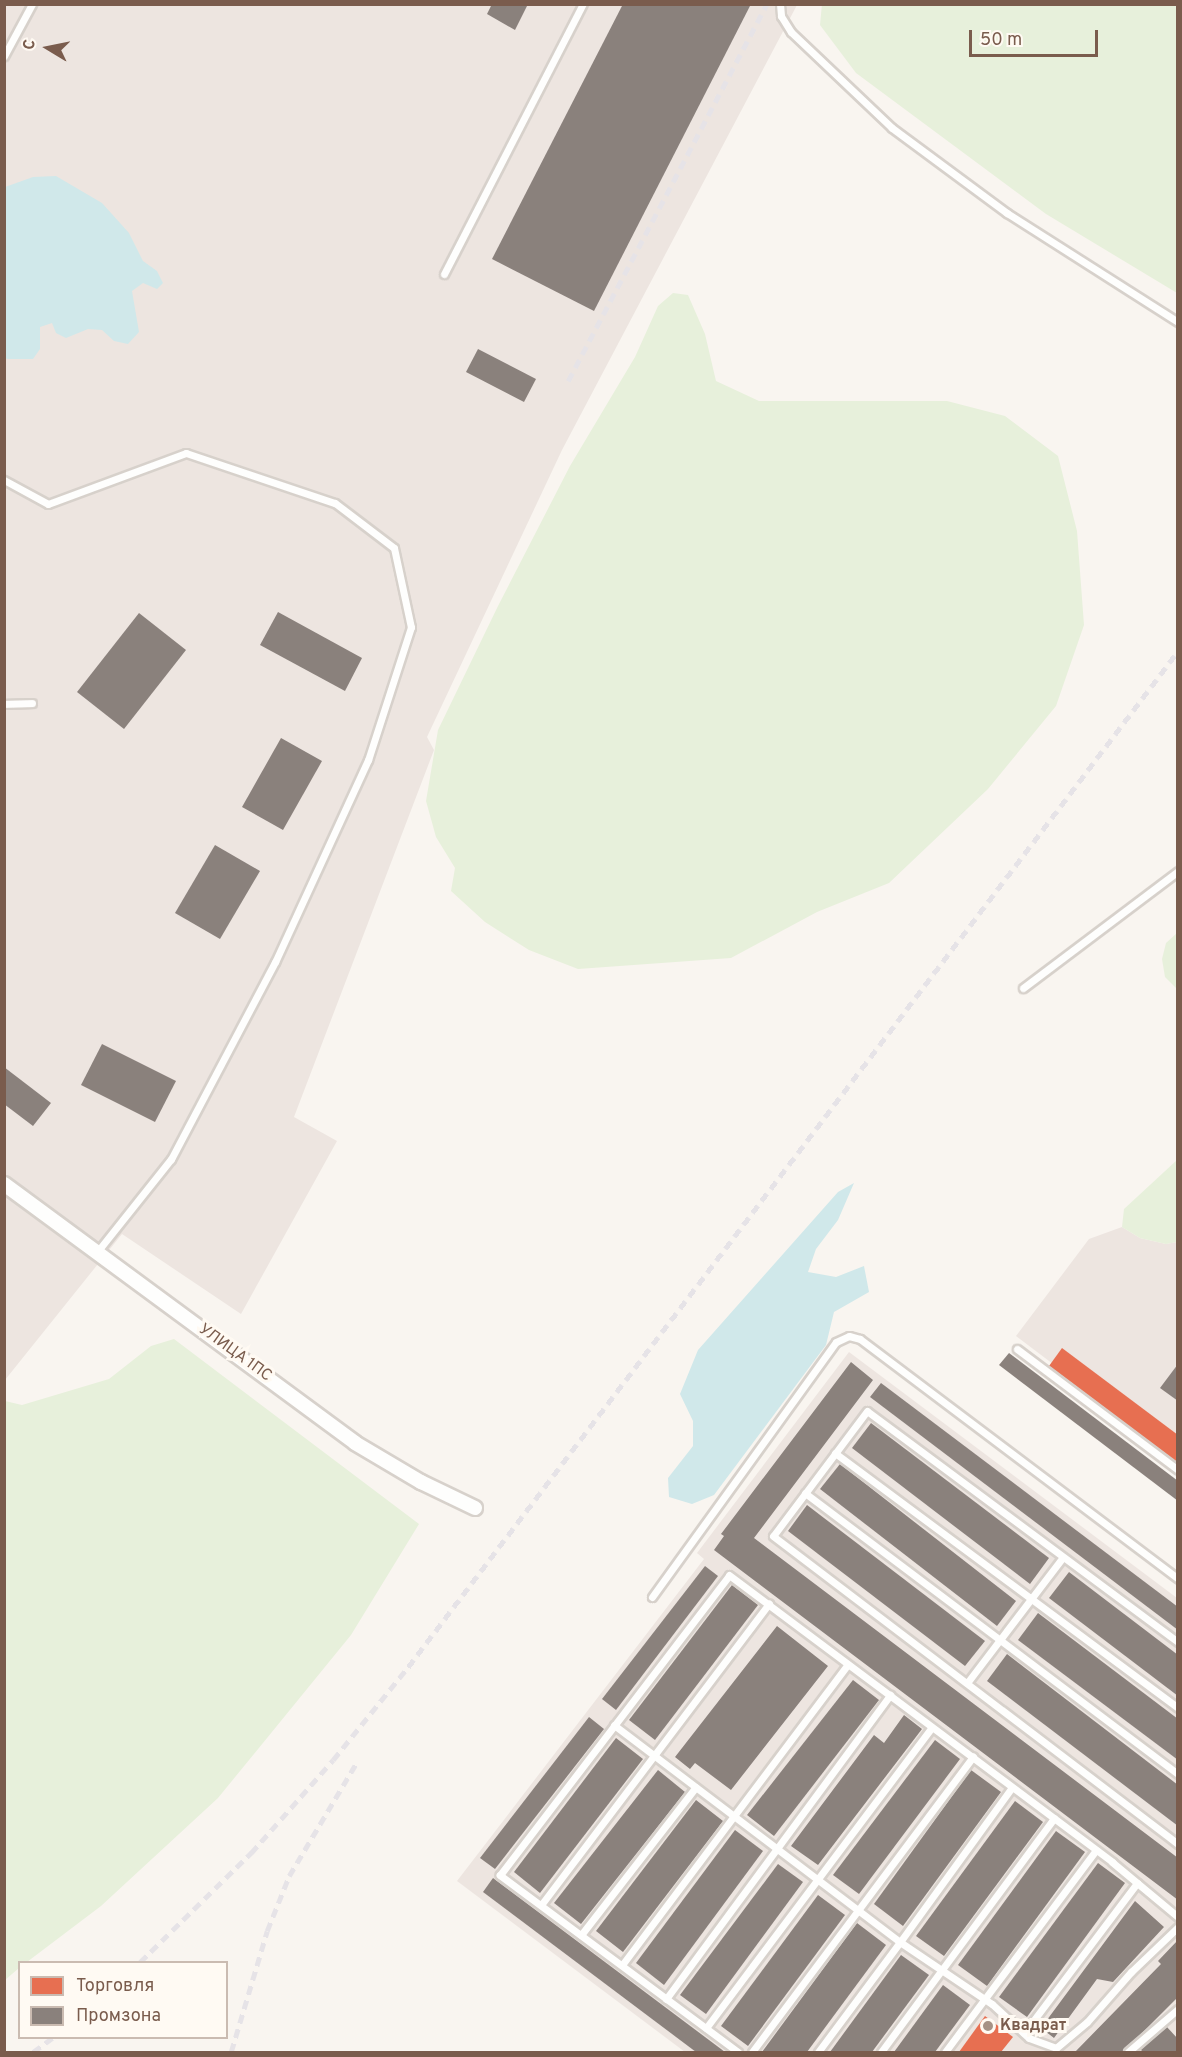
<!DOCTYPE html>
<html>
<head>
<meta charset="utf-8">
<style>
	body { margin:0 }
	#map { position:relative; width:1182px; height:2057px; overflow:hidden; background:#f9f5f0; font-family:Overpass,sans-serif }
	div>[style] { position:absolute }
	.industrial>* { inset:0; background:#ede5e0 }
	.green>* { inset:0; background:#e7f0db }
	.water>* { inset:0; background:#d0e8ea }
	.shops>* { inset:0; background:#e76f51 }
	.industry>* { inset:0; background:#8a817c }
	.roads { filter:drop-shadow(2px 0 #d7d1cb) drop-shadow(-2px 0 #d7d1cb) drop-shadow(0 2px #d7d1cb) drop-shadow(0 -2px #d7d1cb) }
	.service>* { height:7px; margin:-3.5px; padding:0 3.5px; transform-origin:3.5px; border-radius:3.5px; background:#fefefd }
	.minor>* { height:14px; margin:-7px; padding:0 7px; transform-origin:7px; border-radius:7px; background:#fefefd }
	.rail>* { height:4.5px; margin-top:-2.25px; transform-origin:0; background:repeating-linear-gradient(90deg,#e6e3e7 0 9px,transparent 0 15px) }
	.dots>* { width:16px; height:16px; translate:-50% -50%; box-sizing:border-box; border:3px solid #fffaf3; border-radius:50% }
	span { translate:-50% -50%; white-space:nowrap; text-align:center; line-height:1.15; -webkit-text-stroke:6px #fffaf3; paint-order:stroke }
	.street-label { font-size:16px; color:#7a5c4d }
	.poi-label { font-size:16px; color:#7a5c4d; font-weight:700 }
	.left { translate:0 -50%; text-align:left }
	.frame { position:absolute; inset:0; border:6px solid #7a5c4d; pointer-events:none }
	.legend { position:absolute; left:18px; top:1961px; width:210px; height:78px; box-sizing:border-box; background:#fffaf3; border:2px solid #cabbb1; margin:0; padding:8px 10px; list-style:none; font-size:18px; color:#7a5c4d }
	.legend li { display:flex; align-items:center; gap:12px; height:30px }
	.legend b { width:30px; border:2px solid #cabbb1 }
	.north { position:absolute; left:18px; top:18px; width:60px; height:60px; -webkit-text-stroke:4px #fffaf3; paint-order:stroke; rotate:280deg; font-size:16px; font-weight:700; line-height:24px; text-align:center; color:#7a5c4d }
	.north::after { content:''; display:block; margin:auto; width:21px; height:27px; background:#7a5c4d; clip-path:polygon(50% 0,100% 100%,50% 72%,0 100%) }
	.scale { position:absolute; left:969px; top:30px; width:129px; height:27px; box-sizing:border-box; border:3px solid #7a5c4d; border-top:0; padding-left:8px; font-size:18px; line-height:21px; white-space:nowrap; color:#7a5c4d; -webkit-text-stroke:4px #fffaf3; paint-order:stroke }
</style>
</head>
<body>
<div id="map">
	<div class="industrial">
		<i style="clip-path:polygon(5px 5px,797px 5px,562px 450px,427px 737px,434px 750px,294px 1117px,337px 1141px,241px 1314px,122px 1234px,5px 1380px)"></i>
		<i style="clip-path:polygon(1122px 1227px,1140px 1238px,1166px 1244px,1177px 1242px,1177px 1458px,1016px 1336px,1089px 1239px)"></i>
		<i style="clip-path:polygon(849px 1352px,1177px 1598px,1177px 2052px,685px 2052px,457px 1881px,704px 1559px,697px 1553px)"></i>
	</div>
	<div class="green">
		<i style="clip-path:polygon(822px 4px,1177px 5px,1177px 293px,1046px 214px,856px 73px,820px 25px)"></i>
		<i style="clip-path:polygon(673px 293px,688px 295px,705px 334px,716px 381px,759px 401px,947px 401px,1005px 416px,1058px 456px,1077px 531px,1084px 625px,1056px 706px,988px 789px,889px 883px,817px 912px,731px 958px,578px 969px,529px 950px,485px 922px,451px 891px,455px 868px,436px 837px,426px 801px,438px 730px,498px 606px,570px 466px,635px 357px,658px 306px)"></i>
		<i style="clip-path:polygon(1177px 933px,1177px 989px,1165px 977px,1162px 959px,1166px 943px)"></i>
		<i style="clip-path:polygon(1177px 1160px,1177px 1242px,1166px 1244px,1140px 1238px,1122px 1227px,1124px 1209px)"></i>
		<i style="clip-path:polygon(174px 1339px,419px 1524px,351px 1635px,218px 1798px,101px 1906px,27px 1962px,20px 1962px,19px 1968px,5px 1980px,5px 1401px,22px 1405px,109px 1379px,151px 1346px)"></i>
	</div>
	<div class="water">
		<i style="clip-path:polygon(56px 176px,102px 203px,129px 233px,143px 261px,157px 271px,163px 283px,157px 289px,143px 283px,132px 291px,139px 332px,128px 344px,114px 341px,102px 330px,88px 329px,66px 338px,56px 333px,52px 323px,40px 327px,40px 349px,33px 359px,8px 359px,4px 358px,5px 187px,33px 177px)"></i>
		<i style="clip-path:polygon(854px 1183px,838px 1220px,816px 1249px,808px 1272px,836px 1277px,864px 1266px,869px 1292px,834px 1312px,826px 1345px,714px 1495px,692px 1504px,669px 1497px,668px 1478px,693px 1446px,693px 1421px,680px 1394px,698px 1350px,838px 1192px)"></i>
	</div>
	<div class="shops">
		<i style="clip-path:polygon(1062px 1348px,1178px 1435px,1178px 1463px,1049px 1366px)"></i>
		<i style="clip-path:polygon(985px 2016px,1013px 2037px,1001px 2052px,959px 2052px)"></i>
	</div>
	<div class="industry">
		<i style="clip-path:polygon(492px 4px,528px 4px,515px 30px,487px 14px)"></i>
		<i style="clip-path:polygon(623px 4px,751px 4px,594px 311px,492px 259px)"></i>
		<i style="clip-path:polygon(478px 349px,536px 379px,524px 402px,466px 372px)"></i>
		<i style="clip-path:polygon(278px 612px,362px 658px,345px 691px,260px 645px)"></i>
		<i style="clip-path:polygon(139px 613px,186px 650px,124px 729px,77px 692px)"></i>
		<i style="clip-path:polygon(281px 738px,322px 761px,283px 830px,242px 807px)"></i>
		<i style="clip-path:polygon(215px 845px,260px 871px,220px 939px,175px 913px)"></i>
		<i style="clip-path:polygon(102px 1044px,176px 1081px,155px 1122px,81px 1085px)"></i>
		<i style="clip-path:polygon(4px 1067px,51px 1103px,33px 1126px,4px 1104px)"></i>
		<i style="clip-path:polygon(1009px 1353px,1178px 1481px,1178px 1501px,999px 1365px)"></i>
		<i style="clip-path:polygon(851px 1362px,873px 1380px,754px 1538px,1178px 1858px,1178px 1900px,714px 1550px,724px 1536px,721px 1534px)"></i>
		<i style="clip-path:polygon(1178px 1364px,1178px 1401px,1160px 1388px)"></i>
		<i style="clip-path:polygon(881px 1383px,1178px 1607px,1178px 1630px,870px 1397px)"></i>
		<i style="clip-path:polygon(871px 1423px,1049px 1558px,1030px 1584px,852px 1448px)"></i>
		<i style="clip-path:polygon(840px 1464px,1016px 1601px,997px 1626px,820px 1489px)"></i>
		<i style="clip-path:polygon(807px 1505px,985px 1641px,965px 1666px,788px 1531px)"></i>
		<i style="clip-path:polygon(705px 1566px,718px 1576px,616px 1710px,602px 1699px)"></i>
		<i style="clip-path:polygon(1069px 1572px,1178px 1655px,1178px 1696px,1049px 1598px)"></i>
		<i style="clip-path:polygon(732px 1585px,758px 1605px,655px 1740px,629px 1720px)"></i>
		<i style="clip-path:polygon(1038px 1613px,1178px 1719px,1178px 1760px,1018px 1640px)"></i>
		<i style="clip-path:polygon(777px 1626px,828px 1666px,731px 1790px,695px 1763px,690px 1769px,675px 1757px)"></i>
		<i style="clip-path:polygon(1007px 1654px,1178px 1785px,1178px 1826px,987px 1681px)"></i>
		<i style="clip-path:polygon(853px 1680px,879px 1700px,774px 1836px,747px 1815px)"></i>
		<i style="clip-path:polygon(904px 1715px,922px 1729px,818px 1865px,791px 1846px,874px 1735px,884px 1743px)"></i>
		<i style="clip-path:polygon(589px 1717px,604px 1729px,495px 1869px,480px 1858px)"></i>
		<i style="clip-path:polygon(616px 1738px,643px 1759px,540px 1893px,514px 1872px)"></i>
		<i style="clip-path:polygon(935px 1740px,960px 1759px,859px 1894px,833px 1875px)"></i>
		<i style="clip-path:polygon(658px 1770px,685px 1792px,581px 1924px,554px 1903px)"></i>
		<i style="clip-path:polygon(971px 1770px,1001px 1792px,903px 1926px,874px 1904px)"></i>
		<i style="clip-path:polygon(696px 1800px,723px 1821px,623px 1952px,596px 1931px)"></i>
		<i style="clip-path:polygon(1015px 1801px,1043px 1822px,944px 1956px,916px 1936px)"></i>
		<i style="clip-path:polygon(735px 1830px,763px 1851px,664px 1985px,636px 1963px)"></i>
		<i style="clip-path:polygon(1056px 1831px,1085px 1852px,987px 1986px,958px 1965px)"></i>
		<i style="clip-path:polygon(1098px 1863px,1125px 1883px,1027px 2017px,999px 1997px)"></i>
		<i style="clip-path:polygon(778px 1864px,803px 1882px,706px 2014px,680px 1995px)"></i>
		<i style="clip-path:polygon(493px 1878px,725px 2052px,696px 2052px,483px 1892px)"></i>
		<i style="clip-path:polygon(818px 1895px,845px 1915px,748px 2046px,721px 2026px)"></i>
		<i style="clip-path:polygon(1135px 1901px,1164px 1927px,1113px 1982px,1097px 1979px,1054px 2038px,1041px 2028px)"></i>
		<i style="clip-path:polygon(857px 1923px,886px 1945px,807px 2052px,762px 2052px)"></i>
		<i style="clip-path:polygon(1178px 1940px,1178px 1997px,1123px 2052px,1075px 2052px,1161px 1964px,1158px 1961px)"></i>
		<i style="clip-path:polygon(901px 1955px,929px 1975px,872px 2052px,830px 2052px)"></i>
		<i style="clip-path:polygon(943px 1985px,970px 2005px,935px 2052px,894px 2052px)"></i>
		<i style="clip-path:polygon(1166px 2026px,1178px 2039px,1178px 2052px,1143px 2052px,1139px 2048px)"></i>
	</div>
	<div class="roads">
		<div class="service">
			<i style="left:780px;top:4px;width:12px;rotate:85deg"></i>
			<i style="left:781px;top:16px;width:19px;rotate:58deg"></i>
			<i style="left:791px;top:32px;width:139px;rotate:43.5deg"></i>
			<i style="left:892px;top:128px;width:143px;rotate:36.5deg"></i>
			<i style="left:1007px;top:213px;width:203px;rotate:32.5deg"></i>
			<i style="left:4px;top:56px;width:59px;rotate:-61.7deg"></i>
			<i style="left:444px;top:274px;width:304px;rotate:-62.8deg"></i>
			<i style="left:4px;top:480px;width:50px;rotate:28.6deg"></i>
			<i style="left:48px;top:504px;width:147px;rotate:-20.3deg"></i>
			<i style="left:186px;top:453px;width:157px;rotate:18.6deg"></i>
			<i style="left:335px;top:503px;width:74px;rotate:37.3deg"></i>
			<i style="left:394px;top:548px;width:81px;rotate:77.9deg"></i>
			<i style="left:411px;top:627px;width:140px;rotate:107.9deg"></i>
			<i style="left:368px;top:760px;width:222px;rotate:114.7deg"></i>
			<i style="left:275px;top:962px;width:223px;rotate:117.8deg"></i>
			<i style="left:171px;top:1159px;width:119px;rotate:128.5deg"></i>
			<i style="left:4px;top:704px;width:28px;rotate:-2deg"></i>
			<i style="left:1023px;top:988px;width:194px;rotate:-37deg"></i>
			<i style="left:1017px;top:1349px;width:201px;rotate:36.9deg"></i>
			<i style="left:835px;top:1453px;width:427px;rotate:36.6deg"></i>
			<i style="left:805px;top:1493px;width:467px;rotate:37deg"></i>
			<i style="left:652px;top:1597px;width:314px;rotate:-54.2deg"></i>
			<i style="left:836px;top:1342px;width:14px;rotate:-25deg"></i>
			<i style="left:849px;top:1336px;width:11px;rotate:15deg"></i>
			<i style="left:860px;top:1339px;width:398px;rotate:37deg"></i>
			<i style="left:1178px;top:1642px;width:387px;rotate:-143.4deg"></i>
			<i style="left:867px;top:1411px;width:156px;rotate:126.9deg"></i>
			<i style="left:773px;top:1536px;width:509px;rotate:37.25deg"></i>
			<i style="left:967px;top:1683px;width:158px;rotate:-52.7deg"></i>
			<i style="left:614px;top:1725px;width:359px;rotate:37.2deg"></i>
			<i style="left:900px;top:1942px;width:191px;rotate:-54.1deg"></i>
			<i style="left:541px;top:1905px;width:378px;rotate:-52.9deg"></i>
			<i style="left:581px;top:1935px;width:187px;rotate:-52.2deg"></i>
			<i style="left:622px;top:1965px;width:376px;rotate:-53.1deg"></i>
			<i style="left:666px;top:1999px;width:378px;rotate:-53.6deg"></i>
			<i style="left:706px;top:2028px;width:376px;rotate:-53.1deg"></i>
			<i style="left:1024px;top:2033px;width:188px;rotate:-53deg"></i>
			<i style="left:738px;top:2052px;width:297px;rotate:-143.4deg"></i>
			<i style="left:500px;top:1875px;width:377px;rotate:-52.6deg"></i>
			<i style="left:729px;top:1575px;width:479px;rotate:36.8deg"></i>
			<i style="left:1112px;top:1862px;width:86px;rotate:39.8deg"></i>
			<i style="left:752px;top:2052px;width:369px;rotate:-53.2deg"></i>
			<i style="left:818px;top:2052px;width:137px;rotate:-53.3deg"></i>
			<i style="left:900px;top:1942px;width:111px;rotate:34deg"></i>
			<i style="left:992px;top:2004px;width:50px;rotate:42.6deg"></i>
			<i style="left:1029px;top:2038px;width:29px;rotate:20deg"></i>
			<i style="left:1056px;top:2048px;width:40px;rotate:-40deg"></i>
			<i style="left:1087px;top:2022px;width:67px;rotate:-48.7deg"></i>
			<i style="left:1131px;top:1972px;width:65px;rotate:-43.8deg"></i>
			<i style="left:881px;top:2052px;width:291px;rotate:-53.5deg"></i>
			<i style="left:945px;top:2052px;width:252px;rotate:-53.2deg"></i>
			<i style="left:1128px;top:2052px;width:66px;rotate:-40.7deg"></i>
		</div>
		<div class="minor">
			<i style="left:4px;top:1184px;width:436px;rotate:36.4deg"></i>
			<i style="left:355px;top:1443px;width:77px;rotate:30.6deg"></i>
			<i style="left:421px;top:1482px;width:60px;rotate:25.7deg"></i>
		</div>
	</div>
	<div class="rail">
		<i style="left:568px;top:381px;width:426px;rotate:-62.2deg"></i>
		<i style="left:140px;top:1962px;width:156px;rotate:-44.5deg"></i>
		<i style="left:251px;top:1853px;width:124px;rotate:-48.6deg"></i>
		<i style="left:333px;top:1760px;width:119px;rotate:-51.1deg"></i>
		<i style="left:408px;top:1667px;width:1275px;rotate:-52.84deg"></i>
		<i style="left:33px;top:2052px;width:24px;rotate:-36deg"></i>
		<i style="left:231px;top:2052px;width:126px;rotate:-73.4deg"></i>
		<i style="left:267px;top:1931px;width:59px;rotate:-68.2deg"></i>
		<i style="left:289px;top:1876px;width:133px;rotate:-59.2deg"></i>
	</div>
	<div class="dots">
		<i style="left:988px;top:2026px;background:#a69286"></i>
	</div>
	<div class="street-label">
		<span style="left:235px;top:1353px;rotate:36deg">УЛИЦА 1ПС</span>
	</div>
	<div class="poi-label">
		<span class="left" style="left:1000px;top:2026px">Квадрат</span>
	</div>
	<div class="frame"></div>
	<ul class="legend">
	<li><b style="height:16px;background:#e76f51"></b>Торговля</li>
	<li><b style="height:16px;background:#8a817c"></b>Промзона</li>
	</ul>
	<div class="north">С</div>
	<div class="scale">50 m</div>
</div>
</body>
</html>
